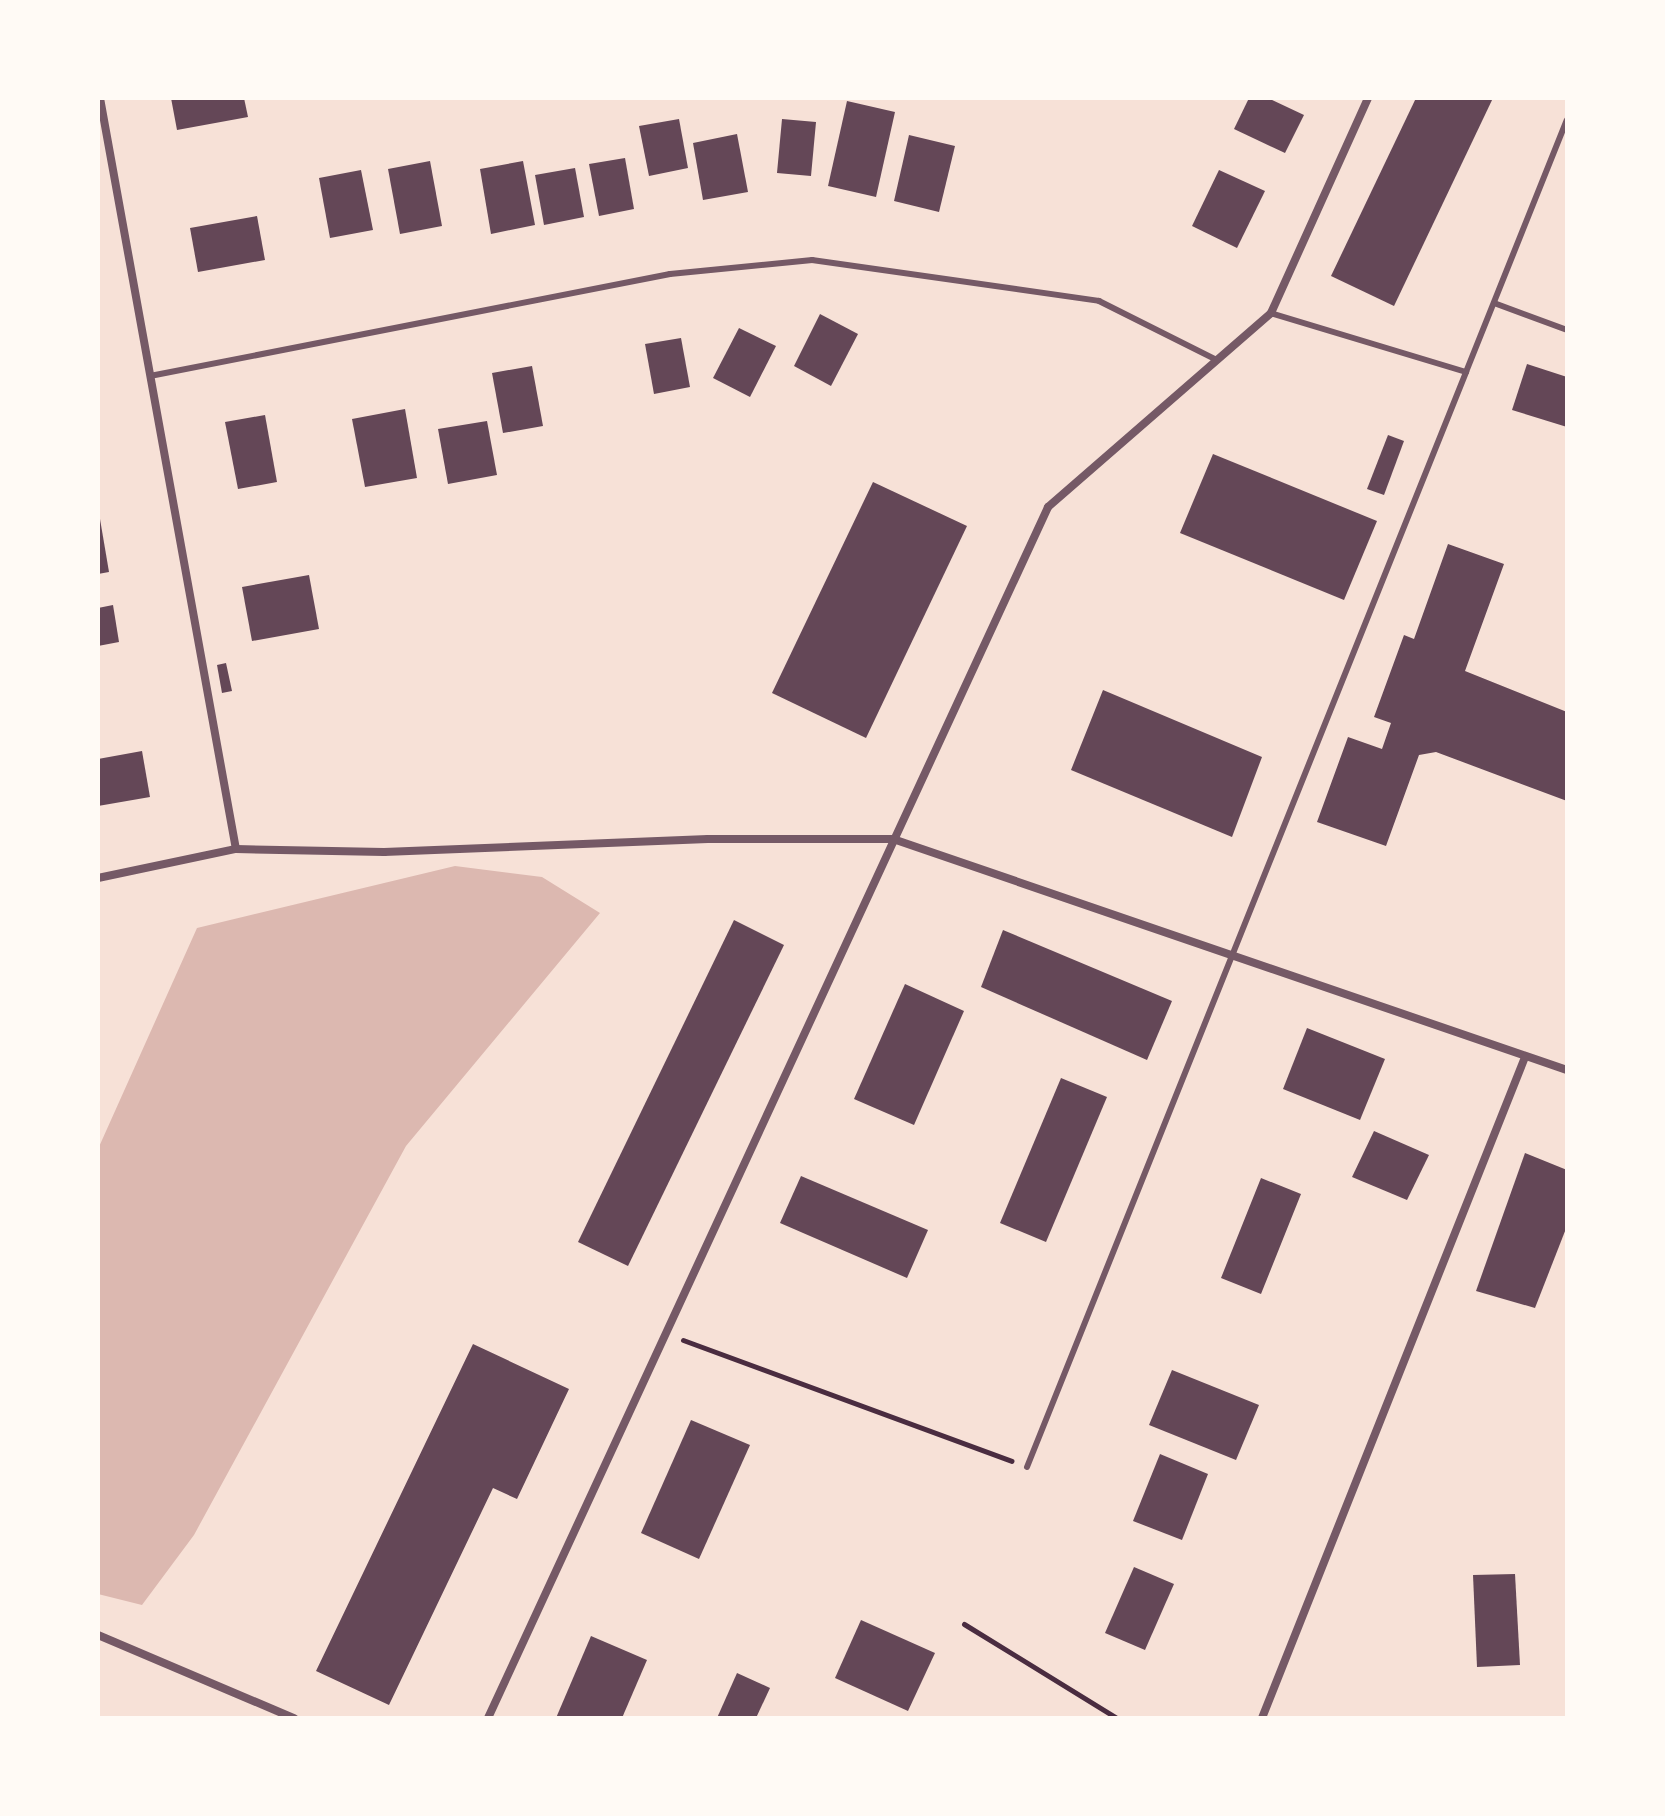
<!DOCTYPE html>
<html>
<head>
<meta charset="utf-8">
<style>
	body { margin:0 }
	#map { position:relative; width:1665px; height:1816px; overflow:hidden; background:#f7e1d7; font-family:Merriweather,serif }
	div>[style] { position:absolute }
	.water>* { inset:0; background:#dcb8b0 }
	.building>* { inset:0; background:#644757 }
	.path>* { height:5px; margin:-2.5px; padding:0 2.5px; transform-origin:2.5px; border-radius:2.5px; background:#4a2c40 }
	.service>* { height:6px; margin:-3px; padding:0 3px; transform-origin:3px; border-radius:3px; background:#755966 }
	.minor>* { height:8px; margin:-4px; padding:0 4px; transform-origin:4px; border-radius:4px; background:#755966 }
	span { translate:-50% -50%; white-space:nowrap; text-align:center; line-height:1.15; -webkit-text-stroke:8px #fffaf5; paint-order:stroke }
	.frame { position:absolute; inset:0; border:100px solid #fffaf5; pointer-events:none }
</style>
</head>
<body>
<div id="map">
	<div class="water">
		<i style="clip-path:polygon(455px 866px,542px 877px,600px 913px,406px 1146px,194px 1535px,142px 1605px,98px 1594px,98px 1149px,197px 928px)"></i>
	</div>
	<div class="building">
		<i style="clip-path:polygon(171px 98px,244px 98px,248px 117px,177px 130px)"></i>
		<i style="clip-path:polygon(1249px 98px,1268px 98px,1304px 115px,1285px 153px,1234px 129px)"></i>
		<i style="clip-path:polygon(1416px 98px,1493px 98px,1394px 306px,1331px 276px)"></i>
		<i style="clip-path:polygon(847px 101px,895px 112px,876px 197px,828px 186px)"></i>
		<i style="clip-path:polygon(679px 119px,688px 168px,649px 176px,639px 126px)"></i>
		<i style="clip-path:polygon(782px 119px,816px 122px,811px 176px,777px 173px)"></i>
		<i style="clip-path:polygon(737px 134px,748px 192px,703px 200px,693px 143px)"></i>
		<i style="clip-path:polygon(909px 135px,955px 146px,939px 212px,894px 201px)"></i>
		<i style="clip-path:polygon(625px 158px,634px 209px,599px 216px,589px 164px)"></i>
		<i style="clip-path:polygon(430px 161px,442px 226px,400px 234px,388px 169px)"></i>
		<i style="clip-path:polygon(523px 161px,535px 225px,491px 234px,480px 169px)"></i>
		<i style="clip-path:polygon(575px 168px,584px 217px,544px 225px,535px 175px)"></i>
		<i style="clip-path:polygon(361px 170px,373px 230px,330px 238px,319px 178px)"></i>
		<i style="clip-path:polygon(1219px 170px,1265px 191px,1237px 248px,1192px 226px)"></i>
		<i style="clip-path:polygon(257px 216px,265px 260px,198px 272px,190px 228px)"></i>
		<i style="clip-path:polygon(820px 314px,858px 334px,831px 386px,794px 366px)"></i>
		<i style="clip-path:polygon(739px 328px,776px 346px,750px 397px,713px 378px)"></i>
		<i style="clip-path:polygon(681px 338px,690px 387px,654px 394px,645px 344px)"></i>
		<i style="clip-path:polygon(1527px 364px,1567px 377px,1567px 427px,1512px 410px)"></i>
		<i style="clip-path:polygon(532px 366px,543px 426px,503px 433px,492px 373px)"></i>
		<i style="clip-path:polygon(405px 409px,417px 478px,365px 487px,352px 419px)"></i>
		<i style="clip-path:polygon(265px 415px,277px 482px,238px 489px,225px 422px)"></i>
		<i style="clip-path:polygon(487px 421px,497px 475px,448px 484px,438px 429px)"></i>
		<i style="clip-path:polygon(1388px 435px,1404px 441px,1384px 495px,1367px 489px)"></i>
		<i style="clip-path:polygon(1213px 454px,1377px 521px,1344px 600px,1180px 533px)"></i>
		<i style="clip-path:polygon(873px 482px,967px 526px,866px 738px,772px 693px)"></i>
		<i style="clip-path:polygon(100px 519px,109px 572px,98px 574px,98px 520px)"></i>
		<i style="clip-path:polygon(1448px 544px,1504px 564px,1465px 671px,1567px 712px,1567px 801px,1436px 752px,1419px 755px,1386px 846px,1317px 822px,1348px 737px,1382px 749px,1391px 723px,1374px 717px,1404px 635px,1414px 639px)"></i>
		<i style="clip-path:polygon(309px 575px,319px 629px,252px 641px,242px 587px)"></i>
		<i style="clip-path:polygon(113px 605px,119px 642px,98px 646px,98px 608px)"></i>
		<i style="clip-path:polygon(226px 663px,232px 691px,222px 693px,217px 665px)"></i>
		<i style="clip-path:polygon(1103px 690px,1262px 757px,1232px 837px,1071px 770px)"></i>
		<i style="clip-path:polygon(142px 751px,150px 797px,98px 806px,98px 759px)"></i>
		<i style="clip-path:polygon(734px 920px,784px 945px,628px 1266px,578px 1242px)"></i>
		<i style="clip-path:polygon(1003px 930px,1172px 1001px,1147px 1060px,981px 987px)"></i>
		<i style="clip-path:polygon(905px 984px,964px 1011px,914px 1125px,854px 1099px)"></i>
		<i style="clip-path:polygon(1307px 1028px,1385px 1059px,1360px 1120px,1283px 1089px)"></i>
		<i style="clip-path:polygon(1061px 1078px,1107px 1097px,1046px 1242px,1000px 1223px)"></i>
		<i style="clip-path:polygon(1374px 1131px,1429px 1155px,1407px 1200px,1352px 1177px)"></i>
		<i style="clip-path:polygon(1525px 1153px,1567px 1170px,1567px 1226px,1535px 1308px,1476px 1291px)"></i>
		<i style="clip-path:polygon(801px 1176px,928px 1230px,907px 1278px,780px 1223px)"></i>
		<i style="clip-path:polygon(1261px 1178px,1301px 1194px,1261px 1294px,1221px 1278px)"></i>
		<i style="clip-path:polygon(473px 1344px,569px 1389px,517px 1499px,493px 1488px,389px 1705px,316px 1671px)"></i>
		<i style="clip-path:polygon(1172px 1370px,1259px 1405px,1236px 1460px,1149px 1425px)"></i>
		<i style="clip-path:polygon(691px 1420px,750px 1445px,699px 1559px,641px 1533px)"></i>
		<i style="clip-path:polygon(1160px 1454px,1208px 1474px,1182px 1540px,1133px 1521px)"></i>
		<i style="clip-path:polygon(1134px 1567px,1174px 1584px,1145px 1650px,1105px 1633px)"></i>
		<i style="clip-path:polygon(1515px 1574px,1520px 1665px,1477px 1667px,1473px 1575px)"></i>
		<i style="clip-path:polygon(861px 1620px,935px 1653px,908px 1711px,835px 1678px)"></i>
		<i style="clip-path:polygon(591px 1636px,647px 1660px,622px 1718px,556px 1718px)"></i>
		<i style="clip-path:polygon(737px 1673px,770px 1688px,756px 1718px,717px 1718px)"></i>
	</div>
	<div class="path">
		<i style="left:683px;top:1340px;width:350px;rotate:20.2deg"></i>
		<i style="left:964px;top:1624px;width:180px;rotate:31.6deg"></i>
	</div>
	<div class="service">
		<i style="left:1494px;top:303px;width:78px;rotate:20.3deg"></i>
		<i style="left:1466px;top:372px;width:271px;rotate:-68.2deg"></i>
		<i style="left:150px;top:376px;width:530px;rotate:-11.1deg"></i>
		<i style="left:670px;top:274px;width:143px;rotate:-5.6deg"></i>
		<i style="left:812px;top:260px;width:290px;rotate:8.1deg"></i>
		<i style="left:1099px;top:301px;width:132px;rotate:26.6deg"></i>
		<i style="left:1027px;top:1467px;width:1180px;rotate:-68.15deg"></i>
		<i style="left:1466px;top:372px;width:204px;rotate:-163.2deg"></i>
	</div>
	<div class="minor">
		<i style="left:100px;top:98px;width:763px;rotate:79.74deg"></i>
		<i style="left:98px;top:878px;width:141px;rotate:-11.9deg"></i>
		<i style="left:236px;top:849px;width:148px;rotate:1.2deg"></i>
		<i style="left:384px;top:852px;width:324px;rotate:-2.3deg"></i>
		<i style="left:708px;top:839px;width:185px"></i>
		<i style="left:893px;top:839px;width:712px;rotate:18.92deg"></i>
		<i style="left:98px;top:1635px;width:213px;rotate:23deg"></i>
		<i style="left:488px;top:1718px;width:1334px;rotate:-65.18deg"></i>
		<i style="left:1048px;top:507px;width:296px;rotate:-41deg"></i>
		<i style="left:1271px;top:313px;width:236px;rotate:-65.7deg"></i>
		<i style="left:1262px;top:1718px;width:711px;rotate:-68.3deg"></i>
	</div>
	<div class="frame"></div>
</div>
</body>
</html>
